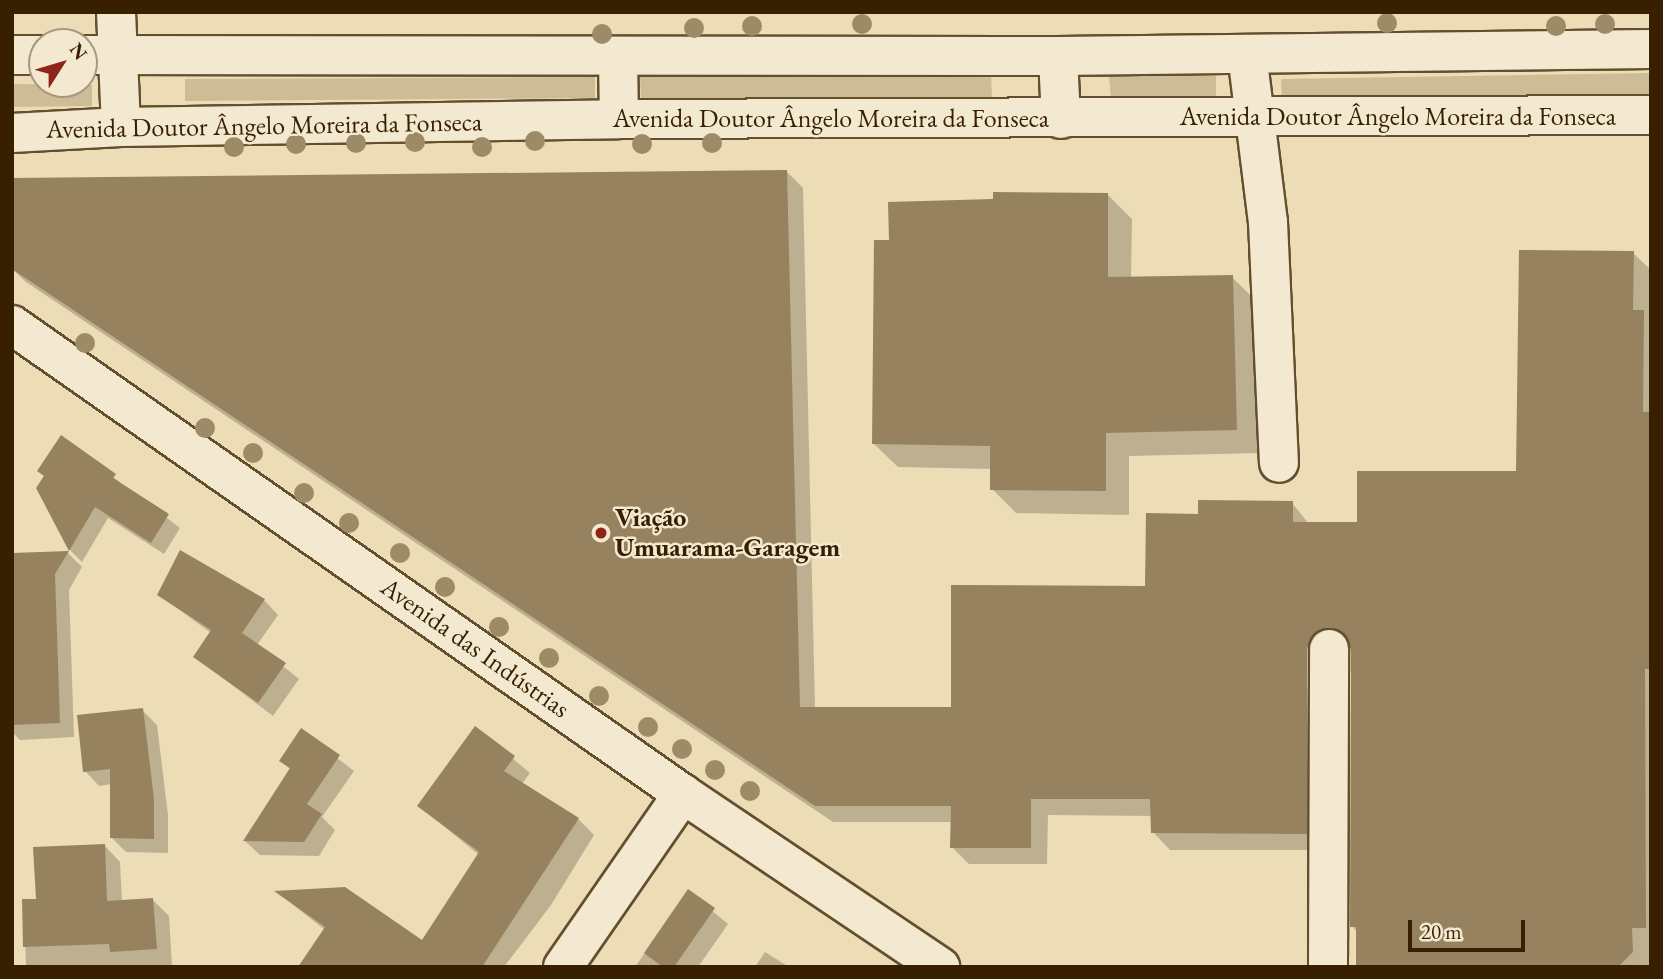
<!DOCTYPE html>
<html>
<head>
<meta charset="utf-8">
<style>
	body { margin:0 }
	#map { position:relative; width:1663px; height:979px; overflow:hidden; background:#ecddb6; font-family:"EB Garamond",serif }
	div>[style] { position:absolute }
	.green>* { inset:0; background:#cdbd97 }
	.shadow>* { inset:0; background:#0003 }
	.building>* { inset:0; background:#96825f }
	.roads { filter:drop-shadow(2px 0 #654e2e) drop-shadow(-2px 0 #654e2e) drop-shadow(0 2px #654e2e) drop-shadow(0 -2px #654e2e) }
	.minor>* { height:38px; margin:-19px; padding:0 19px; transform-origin:19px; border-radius:19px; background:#f3e9d0 }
	.trees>* { width:20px; height:20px; margin:-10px; border-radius:50%; background:#9d8a67 }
	.dots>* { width:19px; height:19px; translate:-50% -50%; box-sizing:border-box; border:4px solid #f3e9d0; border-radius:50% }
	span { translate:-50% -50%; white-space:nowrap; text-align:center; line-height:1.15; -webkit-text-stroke:5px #f3e9d0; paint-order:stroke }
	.street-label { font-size:26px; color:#381f00 }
	.poi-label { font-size:26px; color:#381f00; font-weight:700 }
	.left { translate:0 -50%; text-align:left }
	.frame { position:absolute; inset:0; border:14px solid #381f00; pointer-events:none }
	.north { position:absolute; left:28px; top:28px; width:70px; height:70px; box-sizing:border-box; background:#f3e9d0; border:2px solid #a8987d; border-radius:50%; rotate:53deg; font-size:19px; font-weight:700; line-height:28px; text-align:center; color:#381f00 }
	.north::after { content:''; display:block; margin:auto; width:24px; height:32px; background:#8f2418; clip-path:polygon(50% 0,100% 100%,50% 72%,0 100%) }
	.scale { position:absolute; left:1408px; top:920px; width:117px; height:32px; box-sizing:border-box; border:4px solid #381f00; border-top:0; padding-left:9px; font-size:21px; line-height:24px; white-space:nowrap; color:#381f00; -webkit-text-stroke:5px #f3e9d0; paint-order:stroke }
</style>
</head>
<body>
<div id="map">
	<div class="green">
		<i style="clip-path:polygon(1651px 73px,1651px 96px,1282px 102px,1281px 79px)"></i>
		<i style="clip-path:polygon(991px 75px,992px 97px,641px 100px,640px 76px)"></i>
		<i style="clip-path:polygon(1109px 76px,1216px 76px,1216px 96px,1111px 98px)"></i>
		<i style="clip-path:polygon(595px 77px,595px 98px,185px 101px,185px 79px)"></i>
		<i style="clip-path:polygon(12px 84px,92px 85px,92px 106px,12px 107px)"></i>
	</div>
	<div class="shadow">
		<i style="clip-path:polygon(786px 171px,803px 188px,815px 709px,953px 709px,1147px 588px,1200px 516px,1292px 503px,1309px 524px,1359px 524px,1518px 473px,1633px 253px,1651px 270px,1649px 967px,1357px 967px,1357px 932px,1352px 926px,1351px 646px,1336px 646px,1323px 850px,1170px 850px,1153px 832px,1152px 816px,1048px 815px,1047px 864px,969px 864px,952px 847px,952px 822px,833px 822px,26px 282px,12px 269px)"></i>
		<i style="clip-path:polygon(1108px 195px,1132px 219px,1131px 279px,1232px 277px,1256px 301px,1260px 453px,1129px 456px,1129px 515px,1016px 513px,992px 489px,992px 469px,898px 467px,874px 444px,891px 242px)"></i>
		<i style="clip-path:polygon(62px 438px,180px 528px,164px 554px,108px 518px,82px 562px,70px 550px,38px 488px)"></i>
		<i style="clip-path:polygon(68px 553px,82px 567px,69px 590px,74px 737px,20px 740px,12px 732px,12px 555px)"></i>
		<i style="clip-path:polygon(159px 595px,264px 600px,278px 615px,257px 645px,299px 679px,273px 716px,195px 657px,211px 633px)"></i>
		<i style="clip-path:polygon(142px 710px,157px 725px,168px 815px,168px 853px,126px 852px,112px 838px,112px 784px,99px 786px,85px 771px)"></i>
		<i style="clip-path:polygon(476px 728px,530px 773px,522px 784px,578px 819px,594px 835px,551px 905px,504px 967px,301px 967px,325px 930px,278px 893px,423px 943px,479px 855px,419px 806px)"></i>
		<i style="clip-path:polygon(301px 730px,354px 771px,322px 817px,335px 830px,319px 856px,260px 855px,245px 841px,291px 770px,281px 761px)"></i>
		<i style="clip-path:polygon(104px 845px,120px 862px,122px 902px,153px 900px,169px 916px,172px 967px,26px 967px,24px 901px,38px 901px)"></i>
		<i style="clip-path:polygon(688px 891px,728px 924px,698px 967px,635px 967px)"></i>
		<i style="clip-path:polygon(765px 952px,789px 967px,755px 967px)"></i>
	</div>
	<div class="building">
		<i style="clip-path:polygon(787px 170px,800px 707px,951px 707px,951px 585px,1145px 586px,1146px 513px,1198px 514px,1198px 500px,1293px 501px,1293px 522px,1357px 522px,1357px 471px,1516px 471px,1519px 250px,1634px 251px,1633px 310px,1644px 310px,1643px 412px,1651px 412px,1651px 669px,1645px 669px,1646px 928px,1632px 928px,1633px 952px,1618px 967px,1356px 967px,1356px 927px,1350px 927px,1351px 649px,1339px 630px,1319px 630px,1307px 648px,1307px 834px,1151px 833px,1150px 799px,1031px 799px,1031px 848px,950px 848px,951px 806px,815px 806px,12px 269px,12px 178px)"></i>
		<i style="clip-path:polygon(993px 192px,1108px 193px,1108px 277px,1233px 275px,1237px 430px,1106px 433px,1106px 491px,990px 490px,990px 446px,872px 444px,874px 240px,889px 240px,888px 202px,993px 199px)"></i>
		<i style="clip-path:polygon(61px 435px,116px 474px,113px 478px,169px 514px,151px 543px,95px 507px,69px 551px,36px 488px,44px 476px,37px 471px)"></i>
		<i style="clip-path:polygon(180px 550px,265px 599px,242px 633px,286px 663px,258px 703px,193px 657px,211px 630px,157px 595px)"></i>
		<i style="clip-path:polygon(69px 551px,55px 574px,60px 723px,12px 725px,12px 553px)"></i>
		<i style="clip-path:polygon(143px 708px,154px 799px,154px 839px,110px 838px,110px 769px,83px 772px,77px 715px)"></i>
		<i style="clip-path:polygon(475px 726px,515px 756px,504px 771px,579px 818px,482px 967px,298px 967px,325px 927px,274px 891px,345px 887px,422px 940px,479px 852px,417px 806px)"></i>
		<i style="clip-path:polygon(301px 728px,340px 755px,307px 804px,322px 814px,304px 842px,243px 841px,290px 768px,279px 761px)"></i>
		<i style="clip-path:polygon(105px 844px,107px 901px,153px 898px,157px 949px,110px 952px,109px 944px,23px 947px,22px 899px,36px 899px,33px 847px)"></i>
		<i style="clip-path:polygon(688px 889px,715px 908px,674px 967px,663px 967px,644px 953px)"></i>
	</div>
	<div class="roads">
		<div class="minor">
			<i style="left:116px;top:12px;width:115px;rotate:87.5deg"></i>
			<i style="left:1247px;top:54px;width:169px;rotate:82.9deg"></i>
			<i style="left:1268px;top:222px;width:241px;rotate:87.4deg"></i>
			<i style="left:12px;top:55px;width:30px"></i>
			<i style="left:84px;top:55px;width:974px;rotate:0.06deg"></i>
			<i style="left:1058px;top:56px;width:593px;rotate:-0.68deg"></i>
			<i style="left:618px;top:56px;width:63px;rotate:89.1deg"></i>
			<i style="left:1058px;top:56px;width:63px;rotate:87.3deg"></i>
			<i style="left:12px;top:133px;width:109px;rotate:-3.2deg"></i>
			<i style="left:121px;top:127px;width:498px;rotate:-0.9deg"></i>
			<i style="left:619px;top:119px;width:1032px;rotate:-0.22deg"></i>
			<i style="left:12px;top:325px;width:819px;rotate:34.95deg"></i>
			<i style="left:683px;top:794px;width:310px;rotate:33.9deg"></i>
			<i style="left:563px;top:967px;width:211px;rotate:-55.3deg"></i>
			<i style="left:1328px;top:967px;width:318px;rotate:-89.8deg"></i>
		</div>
	</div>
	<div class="trees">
		<i style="left:1387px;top:23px"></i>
		<i style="left:862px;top:24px"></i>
		<i style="left:1605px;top:24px"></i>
		<i style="left:752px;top:26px"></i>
		<i style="left:1556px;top:26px"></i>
		<i style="left:694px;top:28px"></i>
		<i style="left:602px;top:34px"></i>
		<i style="left:535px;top:141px"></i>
		<i style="left:415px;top:142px"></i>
		<i style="left:356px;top:143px"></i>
		<i style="left:712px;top:143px"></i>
		<i style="left:296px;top:144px"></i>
		<i style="left:642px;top:144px"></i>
		<i style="left:234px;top:147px"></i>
		<i style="left:482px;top:147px"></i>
		<i style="left:85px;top:343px"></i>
		<i style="left:205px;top:428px"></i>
		<i style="left:253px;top:453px"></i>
		<i style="left:304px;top:493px"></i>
		<i style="left:349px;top:523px"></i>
		<i style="left:400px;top:553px"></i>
		<i style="left:445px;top:587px"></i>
		<i style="left:499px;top:627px"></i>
		<i style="left:549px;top:658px"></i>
		<i style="left:599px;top:696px"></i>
		<i style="left:648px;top:727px"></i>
		<i style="left:682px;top:749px"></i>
		<i style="left:715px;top:770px"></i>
		<i style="left:750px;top:791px"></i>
	</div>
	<div class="dots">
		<i style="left:601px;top:533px;background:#8f2418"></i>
	</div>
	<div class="street-label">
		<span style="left:1398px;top:117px">Avenida Doutor Ângelo Moreira da Fonseca</span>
		<span style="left:831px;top:119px">Avenida Doutor Ângelo Moreira da Fonseca</span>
		<span style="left:264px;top:126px;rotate:-1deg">Avenida Doutor Ângelo Moreira da Fonseca</span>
		<span style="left:475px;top:648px;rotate:35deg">Avenida das Indústrias</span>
	</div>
	<div class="poi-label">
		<span class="left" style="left:615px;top:533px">Viação<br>Umuarama-Garagem</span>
	</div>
	<div class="frame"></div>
	<div class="north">N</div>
	<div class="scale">20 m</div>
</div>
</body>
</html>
